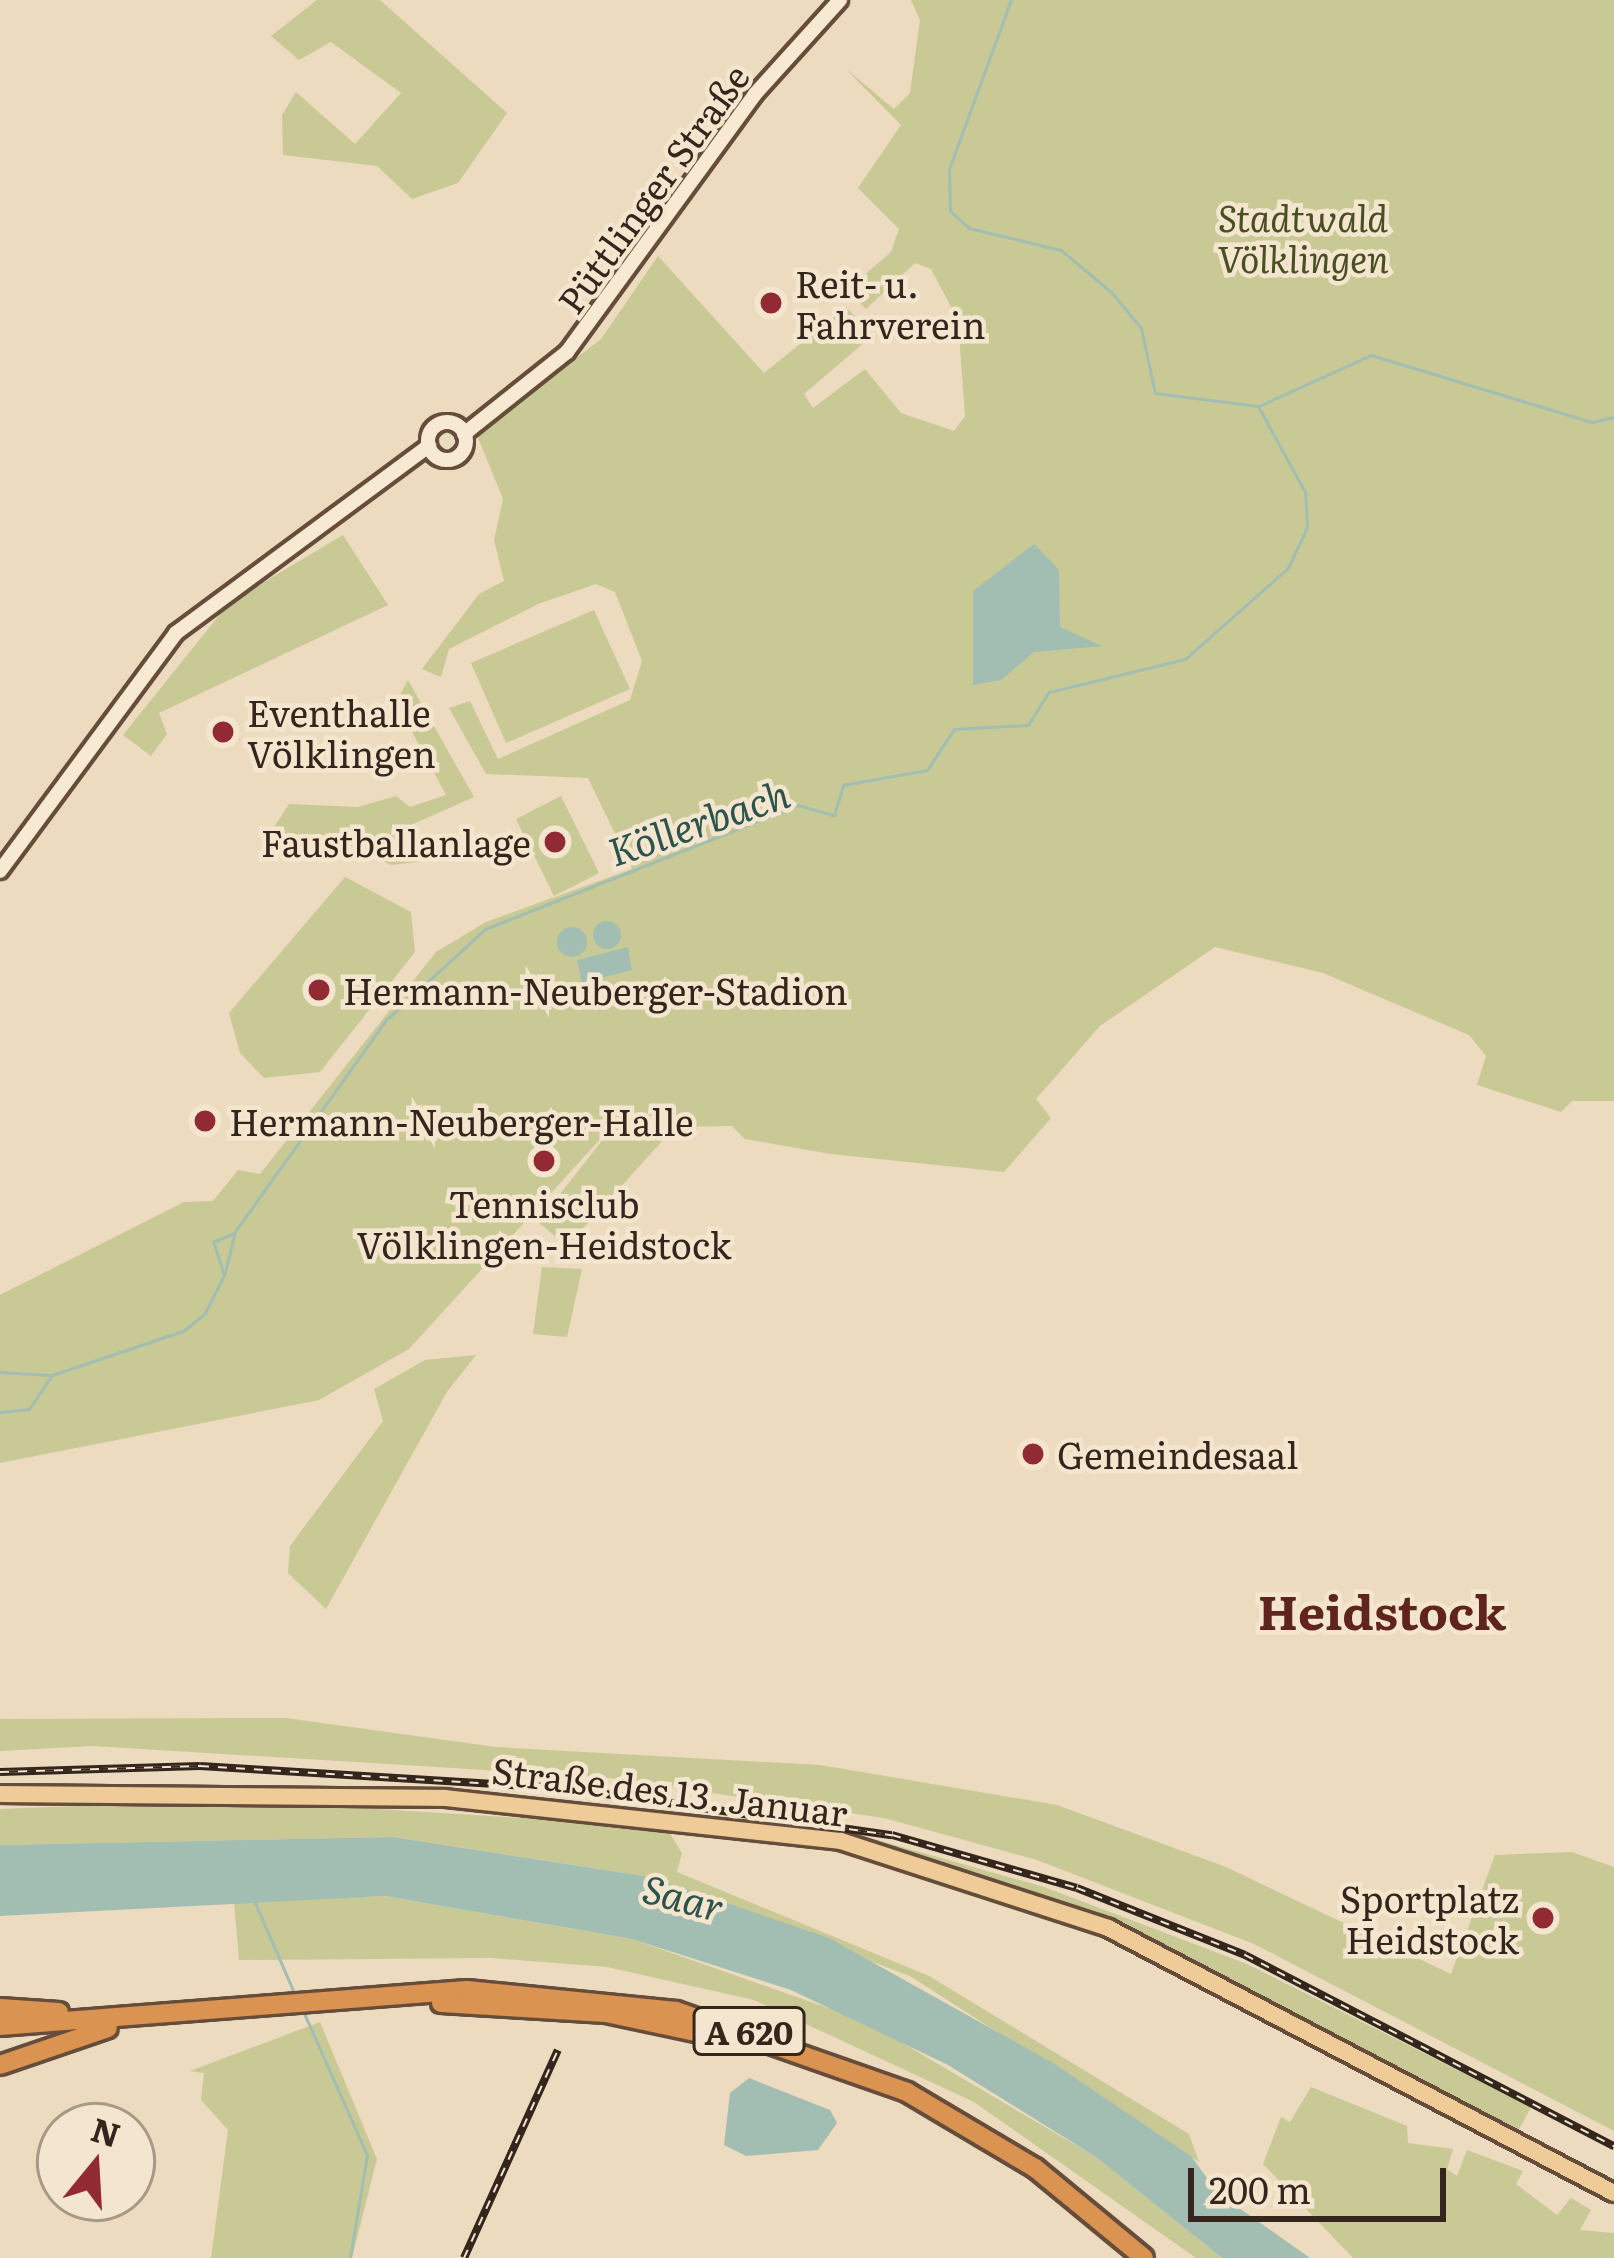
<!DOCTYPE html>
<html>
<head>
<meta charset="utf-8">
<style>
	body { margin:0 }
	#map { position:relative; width:1614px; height:2258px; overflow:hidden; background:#ecdbbf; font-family:Literata,serif }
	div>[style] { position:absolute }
	.green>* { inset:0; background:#c8c994 }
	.water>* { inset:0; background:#a2beb3 }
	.round { border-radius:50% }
	.stream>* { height:3px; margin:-1.5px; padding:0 1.5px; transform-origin:1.5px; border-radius:1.5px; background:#a2beb3 }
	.roads { filter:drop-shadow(3px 0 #664d3b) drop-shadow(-3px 0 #664d3b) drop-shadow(0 3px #664d3b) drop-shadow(0 -3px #664d3b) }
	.secondary>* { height:14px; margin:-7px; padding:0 7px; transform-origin:7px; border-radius:7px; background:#f7e9d2 }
	.secondary>.ring { margin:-7px; padding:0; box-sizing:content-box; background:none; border:14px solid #f7e9d2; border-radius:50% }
	.primary>* { height:16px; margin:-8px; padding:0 8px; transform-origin:8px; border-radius:8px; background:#efcc97 }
	.highway>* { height:18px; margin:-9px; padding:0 9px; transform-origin:9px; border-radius:9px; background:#da9351 }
	.rail>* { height:8px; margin-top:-4px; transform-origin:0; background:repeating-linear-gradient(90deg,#f4e6ce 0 9px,#34261c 0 18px); box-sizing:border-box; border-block:3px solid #34261c }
	.dots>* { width:33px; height:33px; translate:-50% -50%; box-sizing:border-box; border:6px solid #f4e6ce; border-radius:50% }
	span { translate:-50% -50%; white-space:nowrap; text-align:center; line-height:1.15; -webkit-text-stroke:9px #f4e6ce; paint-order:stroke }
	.shield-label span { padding:3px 9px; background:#f4e6ce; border:3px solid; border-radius:9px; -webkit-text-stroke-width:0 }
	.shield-label { font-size:33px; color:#34261c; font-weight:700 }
	.street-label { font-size:36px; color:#34261c }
	.park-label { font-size:36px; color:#485023; font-style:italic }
	.poi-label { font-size:36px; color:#34261c }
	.left { translate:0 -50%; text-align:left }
	.right { translate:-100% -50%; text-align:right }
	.water-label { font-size:39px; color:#2c534e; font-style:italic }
	.district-label { font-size:48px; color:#5f251d; font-weight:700 }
	.north { position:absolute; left:36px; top:2102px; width:120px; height:120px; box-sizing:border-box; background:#f4e6ce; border:3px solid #a79987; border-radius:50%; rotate:18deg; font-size:33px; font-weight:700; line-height:48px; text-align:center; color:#34261c }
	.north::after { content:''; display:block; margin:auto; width:42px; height:54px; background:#912a33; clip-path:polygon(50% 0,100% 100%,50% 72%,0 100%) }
	.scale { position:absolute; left:1188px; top:2168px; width:258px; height:54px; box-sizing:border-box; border:6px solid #34261c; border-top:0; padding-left:15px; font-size:36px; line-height:42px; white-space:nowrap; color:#34261c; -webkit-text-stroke:9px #f4e6ce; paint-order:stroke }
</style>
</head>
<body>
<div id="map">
	<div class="green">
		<i style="clip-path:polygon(317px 0,380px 0,507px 113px,458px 183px,412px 199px,377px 166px,283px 155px,282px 115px,296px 92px,355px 144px,401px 93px,331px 42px,299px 60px,271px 36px)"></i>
		<i style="clip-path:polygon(911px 0,1614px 0,1614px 1101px,1572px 1101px,1561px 1112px,1477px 1085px,1486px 1056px,1469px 1035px,1323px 973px,1215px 947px,1100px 1026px,1036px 1099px,1051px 1118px,1004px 1172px,831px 1154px,745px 1139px,732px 1126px,675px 1127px,567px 1246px,538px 1222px,623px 1114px,409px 1349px,319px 1400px,0 1463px,0 1295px,184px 1202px,213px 1201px,238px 1170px,260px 1174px,436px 952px,486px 922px,632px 869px,588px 778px,486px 774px,449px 708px,470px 701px,498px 759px,630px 700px,642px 661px,615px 592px,596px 584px,538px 604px,449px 649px,441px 677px,422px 669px,479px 594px,504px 581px,494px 540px,503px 499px,477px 435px,601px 339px,658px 256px,764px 373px,846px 307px,873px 335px,804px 394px,813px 408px,865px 369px,901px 413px,954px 431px,965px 416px,958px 320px,931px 269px,915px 263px,866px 309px,847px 290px,891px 252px,899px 229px,858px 188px,901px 125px,846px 69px,894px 109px,910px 93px,920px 20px)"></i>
		<i style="clip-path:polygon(343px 535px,388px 605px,159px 713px,167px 734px,151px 756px,123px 735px,229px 603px)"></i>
		<i style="clip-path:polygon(594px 610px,630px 689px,506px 743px,471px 663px)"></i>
		<i style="clip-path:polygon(408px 680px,474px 797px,402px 829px,419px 862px,391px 865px,355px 846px,261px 847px,289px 804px,358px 807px,396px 796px,410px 807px,446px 795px,396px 702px)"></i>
		<i style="clip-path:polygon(561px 796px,599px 873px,554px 896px,516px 819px)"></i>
		<i style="clip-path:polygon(345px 877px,411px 912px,415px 952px,320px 1072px,264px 1078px,240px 1053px,229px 1013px)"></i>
		<i style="clip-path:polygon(542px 1267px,582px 1269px,567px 1337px,533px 1334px)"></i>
		<i style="clip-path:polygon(476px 1355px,447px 1392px,326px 1609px,288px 1573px,290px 1546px,383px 1421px,374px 1389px,425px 1360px)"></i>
		<i style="clip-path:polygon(286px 1718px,496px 1747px,820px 1765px,1057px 1805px,1226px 1867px,1451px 1974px,1495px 1855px,1572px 1852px,1614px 1867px,1614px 2131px,1254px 1944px,1037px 1860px,884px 1818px,601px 1777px,93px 1746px,0 1751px,0 1719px)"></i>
		<i style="clip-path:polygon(229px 1800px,666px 1827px,682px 1853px,677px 1872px,929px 1976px,1189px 2134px,1199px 2162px,910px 1976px,650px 1877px,393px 1837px,0 1845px,0 1809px)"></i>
		<i style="clip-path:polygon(659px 1804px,845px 1831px,1044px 1887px,1247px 1964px,1531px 2107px,1518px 2131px,1281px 2021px,1126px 1927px,1011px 1884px,845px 1837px)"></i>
		<i style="clip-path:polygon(385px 1896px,632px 1939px,865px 2021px,1096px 2157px,1222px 2258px,1196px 2258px,974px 2102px,754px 2000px,607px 1967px,492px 1958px,239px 1960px,234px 1902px)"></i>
		<i style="clip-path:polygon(320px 2022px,377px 2159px,352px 2258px,211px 2258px,228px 2130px,201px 2100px,204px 2073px,190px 2071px)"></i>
		<i style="clip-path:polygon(1311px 2087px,1407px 2126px,1408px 2143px,1453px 2149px,1447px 2169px,1457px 2176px,1467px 2150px,1523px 2171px,1516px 2184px,1557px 2215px,1571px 2198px,1591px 2210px,1580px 2230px,1614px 2233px,1614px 2258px,1353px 2258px,1263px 2164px,1281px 2117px,1290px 2122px)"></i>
	</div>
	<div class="water">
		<i style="clip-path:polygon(1034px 544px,1059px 570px,1060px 627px,1102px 646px,1034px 652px,1001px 680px,973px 685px,973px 591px)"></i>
		<i class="round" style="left:593px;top:921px;width:28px;height:28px"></i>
		<i class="round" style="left:557px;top:927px;width:30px;height:30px"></i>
		<i style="clip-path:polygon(628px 947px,632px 970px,582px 983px,577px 960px)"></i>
		<i style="clip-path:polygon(393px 1837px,650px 1877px,829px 1938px,1053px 2063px,1191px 2156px,1218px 2193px,1310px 2258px,1222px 2258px,1096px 2157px,948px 2065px,791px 1990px,632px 1939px,385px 1896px,0 1916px,0 1845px)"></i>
		<i style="clip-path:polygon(749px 2078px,830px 2110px,837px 2123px,818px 2150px,746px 2156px,724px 2145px,730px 2093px)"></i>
	</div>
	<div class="stream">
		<i style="left:1259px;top:406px;width:123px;rotate:-24.5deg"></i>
		<i style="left:1371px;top:355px;width:231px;rotate:16.9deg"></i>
		<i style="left:1592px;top:422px;width:23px;rotate:-13deg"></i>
		<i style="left:225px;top:1272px;width:38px;rotate:-76deg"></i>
		<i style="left:0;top:1372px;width:50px;rotate:3.4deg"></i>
		<i style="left:0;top:1412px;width:29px;rotate:-6deg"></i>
		<i style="left:29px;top:1409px;width:41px;rotate:-55.9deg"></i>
		<i style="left:52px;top:1375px;width:138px;rotate:-18.6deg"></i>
		<i style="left:183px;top:1331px;width:28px;rotate:-39deg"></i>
		<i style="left:205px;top:1313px;width:42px;rotate:-63.4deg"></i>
		<i style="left:224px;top:1275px;width:35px;rotate:-108deg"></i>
		<i style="left:213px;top:1242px;width:23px;rotate:-23deg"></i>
		<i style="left:234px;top:1233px;width:262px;rotate:-54.5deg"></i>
		<i style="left:386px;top:1020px;width:134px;rotate:-42.6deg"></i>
		<i style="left:485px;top:929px;width:337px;rotate:-21.6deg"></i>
		<i style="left:798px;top:805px;width:37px;rotate:16deg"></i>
		<i style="left:834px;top:815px;width:31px;rotate:-73deg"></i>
		<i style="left:843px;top:785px;width:85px;rotate:-10.1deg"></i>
		<i style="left:927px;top:770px;width:49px;rotate:-56.6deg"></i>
		<i style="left:954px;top:729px;width:74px;rotate:-3.1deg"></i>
		<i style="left:1028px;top:725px;width:39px;rotate:-58deg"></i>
		<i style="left:1049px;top:692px;width:140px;rotate:-13.6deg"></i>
		<i style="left:1185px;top:659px;width:137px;rotate:-41.5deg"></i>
		<i style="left:1288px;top:568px;width:45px;rotate:-65.1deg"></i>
		<i style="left:1307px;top:527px;width:35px;rotate:-93deg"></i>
		<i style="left:1305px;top:492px;width:98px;rotate:-118.7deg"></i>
		<i style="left:1258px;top:406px;width:104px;rotate:-172.8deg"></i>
		<i style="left:1155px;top:393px;width:66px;rotate:-102.2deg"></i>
		<i style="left:1141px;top:328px;width:47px;rotate:-129.8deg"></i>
		<i style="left:1111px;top:292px;width:65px;rotate:-140deg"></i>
		<i style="left:1061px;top:250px;width:95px;rotate:-166.6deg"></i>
		<i style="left:969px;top:228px;width:25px;rotate:-138deg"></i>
		<i style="left:950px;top:211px;width:42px;rotate:-91.4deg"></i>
		<i style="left:949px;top:169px;width:180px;rotate:-69.9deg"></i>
		<i style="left:252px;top:1896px;width:110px;rotate:66.5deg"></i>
		<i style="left:303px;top:2011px;width:158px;rotate:66deg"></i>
		<i style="left:367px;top:2155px;width:104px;rotate:99.4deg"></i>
	</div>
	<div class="roads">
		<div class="secondary">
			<i class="ring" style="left:428px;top:422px;width:24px;height:24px"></i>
			<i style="left:464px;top:434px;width:132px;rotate:-38.5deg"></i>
			<i style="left:567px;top:352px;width:319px;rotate:-53.9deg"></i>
			<i style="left:755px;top:94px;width:127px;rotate:-47.9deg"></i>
			<i style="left:0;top:871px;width:296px;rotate:-53.5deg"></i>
			<i style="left:176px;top:633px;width:315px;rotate:-36.5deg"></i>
		</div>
		<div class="primary">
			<i style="left:0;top:1794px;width:445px;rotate:0.5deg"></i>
			<i style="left:445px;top:1798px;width:398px;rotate:6.2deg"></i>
			<i style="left:841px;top:1841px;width:281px;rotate:18deg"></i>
			<i style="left:1108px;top:1928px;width:571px;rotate:27.64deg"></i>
		</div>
		<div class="highway">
			<i style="left:441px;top:2003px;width:165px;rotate:3.5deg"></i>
			<i style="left:606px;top:2013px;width:149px;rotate:12deg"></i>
			<i style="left:0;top:2008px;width:59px;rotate:3.9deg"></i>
			<i style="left:0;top:2026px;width:468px;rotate:-4.4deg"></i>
			<i style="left:467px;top:1990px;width:210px;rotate:5.7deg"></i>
			<i style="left:676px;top:2011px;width:245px;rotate:19.3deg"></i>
			<i style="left:907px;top:2092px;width:149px;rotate:30.7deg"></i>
			<i style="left:1035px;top:2168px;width:141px;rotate:39.5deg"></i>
			<i style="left:0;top:2065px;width:114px;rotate:-18.9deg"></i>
		</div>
	</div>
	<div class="rail">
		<i style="left:0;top:1772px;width:200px;rotate:-1.7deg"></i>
		<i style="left:200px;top:1766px;width:365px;rotate:3.5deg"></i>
		<i style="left:564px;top:1788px;width:331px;rotate:8.2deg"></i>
		<i style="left:892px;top:1835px;width:192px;rotate:16deg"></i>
		<i style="left:1077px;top:1888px;width:181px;rotate:21.7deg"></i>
		<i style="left:1245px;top:1955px;width:416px;rotate:27.4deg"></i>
		<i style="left:464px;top:2258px;width:228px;rotate:-65.7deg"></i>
	</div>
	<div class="dots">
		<i style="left:771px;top:303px;background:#912a33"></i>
		<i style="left:223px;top:732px;background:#912a33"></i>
		<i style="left:555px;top:842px;background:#912a33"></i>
		<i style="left:319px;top:990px;background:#912a33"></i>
		<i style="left:205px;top:1121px;background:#912a33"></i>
		<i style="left:544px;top:1161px;background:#912a33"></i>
		<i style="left:1033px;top:1454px;background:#912a33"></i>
		<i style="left:1543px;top:1918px;background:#912a33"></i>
	</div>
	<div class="shield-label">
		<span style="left:749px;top:2031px">A 620</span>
	</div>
	<div class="street-label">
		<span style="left:652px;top:188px;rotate:-54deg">Püttlinger Straße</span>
		<span style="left:670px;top:1790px;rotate:7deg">Straße des 13. Januar</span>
	</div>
	<div class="park-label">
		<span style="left:1303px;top:237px">Stadtwald<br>Völklingen</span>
	</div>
	<div class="poi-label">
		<span class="left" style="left:795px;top:303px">Reit- u.<br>Fahrverein</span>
		<span class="left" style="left:247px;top:732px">Eventhalle<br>Völklingen</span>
		<span class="right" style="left:531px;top:842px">Faustballanlage</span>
		<span class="left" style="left:343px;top:990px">Hermann-Neuberger-Stadion</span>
		<span class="left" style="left:229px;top:1121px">Hermann-Neuberger-Halle</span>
		<span style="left:544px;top:1223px">Tennisclub<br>Völklingen-Heidstock</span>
		<span class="left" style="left:1057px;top:1454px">Gemeindesaal</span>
		<span class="right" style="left:1519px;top:1918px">Sportplatz<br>Heidstock</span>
	</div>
	<div class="water-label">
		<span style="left:698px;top:821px;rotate:-19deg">Köllerbach</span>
		<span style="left:684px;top:1896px;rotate:15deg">Saar</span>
	</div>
	<div class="district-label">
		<span style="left:1382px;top:1610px">Heidstock</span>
	</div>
	<div class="north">N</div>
	<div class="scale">200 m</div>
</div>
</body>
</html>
